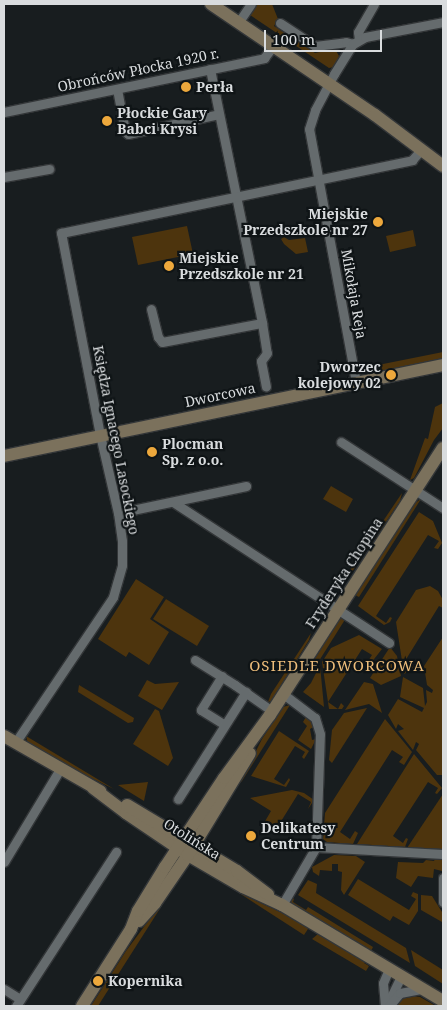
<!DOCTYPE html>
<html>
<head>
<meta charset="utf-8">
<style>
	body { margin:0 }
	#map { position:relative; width:447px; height:1010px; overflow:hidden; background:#181d1f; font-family:"Noto Serif",serif }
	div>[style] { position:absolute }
	.green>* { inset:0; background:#4d340d }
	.roads { filter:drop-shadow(1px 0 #333638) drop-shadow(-1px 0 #333638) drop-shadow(0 1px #333638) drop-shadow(0 -1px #333638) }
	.street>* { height:9px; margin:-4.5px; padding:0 4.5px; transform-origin:4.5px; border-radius:4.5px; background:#656b6d }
	.secondary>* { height:12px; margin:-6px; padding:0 6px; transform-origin:6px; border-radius:6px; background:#7b715c }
	.dots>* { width:14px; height:14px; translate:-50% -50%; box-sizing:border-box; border:2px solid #0f1416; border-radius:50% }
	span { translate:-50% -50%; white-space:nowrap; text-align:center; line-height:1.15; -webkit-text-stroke:4.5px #0f1416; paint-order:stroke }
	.street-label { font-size:14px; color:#d9dcde }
	.poi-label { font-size:14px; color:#d9dcde; font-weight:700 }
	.left { translate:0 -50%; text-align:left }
	.right { translate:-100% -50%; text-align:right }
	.neighbourhood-label { font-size:15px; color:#edbd7b; letter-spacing:1px }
	.frame { position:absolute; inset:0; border:5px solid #d9dcde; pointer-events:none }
	.scale { position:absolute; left:264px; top:30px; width:118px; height:22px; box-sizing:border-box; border:2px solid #d9dcde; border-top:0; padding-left:6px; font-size:15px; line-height:18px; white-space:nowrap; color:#d9dcde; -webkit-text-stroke:4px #0f1416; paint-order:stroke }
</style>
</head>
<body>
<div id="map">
	<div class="green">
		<i style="clip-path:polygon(257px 4px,272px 4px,278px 19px,274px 26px,315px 53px,335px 49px,339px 56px,334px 67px,329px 68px,250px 15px)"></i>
		<i style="clip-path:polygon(187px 226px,193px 254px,138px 265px,132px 237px)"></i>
		<i style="clip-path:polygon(413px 230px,416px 246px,390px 252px,386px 236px)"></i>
		<i style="clip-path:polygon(284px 237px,289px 240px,305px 238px,308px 252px,296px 254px,284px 244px,281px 239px)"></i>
		<i style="clip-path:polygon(443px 352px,443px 358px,369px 376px,363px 374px,358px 369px)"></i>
		<i style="clip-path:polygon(443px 403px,443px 428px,434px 440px,414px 478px,410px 480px,425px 438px,428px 439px,435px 407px)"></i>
		<i style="clip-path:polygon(331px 486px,353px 499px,346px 512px,323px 499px)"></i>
		<i style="clip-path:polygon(402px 493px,400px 501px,341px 588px,340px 587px,346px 576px)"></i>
		<i style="clip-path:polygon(421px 499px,359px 597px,355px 595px,415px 503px)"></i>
		<i style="clip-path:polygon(419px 512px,433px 521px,442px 543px,438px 549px,434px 548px,439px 541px,428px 535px,376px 616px,386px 623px,390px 617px,392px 618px,390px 622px,384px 625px,358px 606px)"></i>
		<i style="clip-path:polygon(136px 579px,164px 597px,150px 619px,169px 632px,149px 665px,129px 652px,126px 657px,98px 639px)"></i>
		<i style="clip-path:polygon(430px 586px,438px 591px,443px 600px,443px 608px,439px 606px,405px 661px,414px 667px,418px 662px,421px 664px,404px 674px,396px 622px,416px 590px)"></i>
		<i style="clip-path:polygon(166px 599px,209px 626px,197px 646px,153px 619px)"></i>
		<i style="clip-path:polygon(343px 617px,346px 618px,312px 672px,310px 671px,314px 660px,340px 619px)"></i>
		<i style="clip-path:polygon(311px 633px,309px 640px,271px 701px,268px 702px,271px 694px)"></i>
		<i style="clip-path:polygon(359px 635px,382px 649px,371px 663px,368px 661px,372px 655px,362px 649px,328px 702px,338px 709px,341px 703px,344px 706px,342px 709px,329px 709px,322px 662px,331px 648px)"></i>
		<i style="clip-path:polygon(443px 637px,443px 775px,437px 775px,416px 750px,419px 744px,416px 742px,413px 750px,398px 731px,404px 729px,398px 724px,396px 729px,388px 715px,398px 699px,422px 712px,424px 708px,400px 697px,403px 677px,423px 688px,425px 706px,427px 702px,426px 690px,432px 693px,433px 690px,427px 685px,424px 666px)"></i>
		<i style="clip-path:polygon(390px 647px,397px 656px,401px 676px,381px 685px,370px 678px)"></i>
		<i style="clip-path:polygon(320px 665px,324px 707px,303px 692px,311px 683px)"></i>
		<i style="clip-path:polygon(147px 680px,155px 684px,179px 682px,162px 710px,138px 696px)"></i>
		<i style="clip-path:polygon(364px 682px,373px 684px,382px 713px,369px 704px,345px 710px)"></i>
		<i style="clip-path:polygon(79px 685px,134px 718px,133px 722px,128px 723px,78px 692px)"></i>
		<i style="clip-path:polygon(290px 705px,242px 781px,240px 783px,262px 739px,283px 707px)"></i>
		<i style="clip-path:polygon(367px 708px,332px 763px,329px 760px,332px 730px,344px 713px)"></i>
		<i style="clip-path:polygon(155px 709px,159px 711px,173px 758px,168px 766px,133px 744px)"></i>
		<i style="clip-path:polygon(307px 715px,315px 726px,310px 729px,312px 740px,316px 739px,311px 749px,298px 740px,307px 726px,303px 722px)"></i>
		<i style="clip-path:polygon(385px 719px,412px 752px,404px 765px,399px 762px,403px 757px,392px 750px,340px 832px,350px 839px,355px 831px,358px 833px,353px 844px,327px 842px,323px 839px,325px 813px)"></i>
		<i style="clip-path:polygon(279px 731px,309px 751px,304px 759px,302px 757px,305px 752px,295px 746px,274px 779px,284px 785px,289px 778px,290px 780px,286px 787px,251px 776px)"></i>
		<i style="clip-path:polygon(26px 736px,114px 789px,58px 762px,28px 744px)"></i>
		<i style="clip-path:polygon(414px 754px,442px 788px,437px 794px,435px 793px,438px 788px,428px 782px,393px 836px,403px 843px,406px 838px,408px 839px,405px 847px,357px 844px)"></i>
		<i style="clip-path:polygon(148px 782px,144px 801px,118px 785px)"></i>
		<i style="clip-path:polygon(292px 790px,304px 793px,314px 800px,308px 809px,311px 802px,298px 794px,275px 831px,264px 823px,271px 811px,250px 798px)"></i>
		<i style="clip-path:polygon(443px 794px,443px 852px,407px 848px)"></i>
		<i style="clip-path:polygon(334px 855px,356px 856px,365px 862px,344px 895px,341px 890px,342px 872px,338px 871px,338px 864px,332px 864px,332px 871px,320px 870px,319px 876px,313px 872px,312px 867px)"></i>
		<i style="clip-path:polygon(436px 857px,443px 857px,443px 867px,442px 871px,434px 869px,433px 878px,418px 876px,411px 887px,396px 878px,398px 862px,423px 863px,426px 860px,434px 861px)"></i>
		<i style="clip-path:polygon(358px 879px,409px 910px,416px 899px,411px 896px,413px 892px,418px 894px,418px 911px,409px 925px,393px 916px,390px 921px,348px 895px)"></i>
		<i style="clip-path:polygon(308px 880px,317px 884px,316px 893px,406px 948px,410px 963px,298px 895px)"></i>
		<i style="clip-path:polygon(175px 885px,98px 1006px,91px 1006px,126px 951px)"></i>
		<i style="clip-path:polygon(239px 893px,306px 924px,308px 929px,304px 935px)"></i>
		<i style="clip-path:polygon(421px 895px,432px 896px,442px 912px,442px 922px,421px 910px)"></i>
		<i style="clip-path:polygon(291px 897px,294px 899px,293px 902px,306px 910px,308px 907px,373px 947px,371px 951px,292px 905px,290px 902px)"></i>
		<i style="clip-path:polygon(318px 934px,365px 961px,364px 963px,369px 966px,366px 971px,312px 939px)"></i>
		<i style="clip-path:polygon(411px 950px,443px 970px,443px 984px,415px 966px)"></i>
		<i style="clip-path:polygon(413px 996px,420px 997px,434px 1005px,396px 1006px,404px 997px)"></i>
	</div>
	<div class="roads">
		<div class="street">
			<i style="left:238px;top:23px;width:23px;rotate:-56deg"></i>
			<i style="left:280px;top:23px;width:42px;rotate:33.3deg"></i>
			<i style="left:315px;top:46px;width:31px;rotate:-7deg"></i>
			<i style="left:346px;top:42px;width:7px;rotate:16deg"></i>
			<i style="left:359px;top:40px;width:8px;rotate:-97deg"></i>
			<i style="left:358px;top:32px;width:32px;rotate:-60deg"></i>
			<i style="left:210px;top:69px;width:259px;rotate:78.4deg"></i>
			<i style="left:117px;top:89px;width:43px;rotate:79.2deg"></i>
			<i style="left:125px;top:131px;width:4px;rotate:45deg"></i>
			<i style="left:128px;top:134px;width:93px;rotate:-12.4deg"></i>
			<i style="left:4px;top:112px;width:266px;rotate:-11.7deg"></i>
			<i style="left:264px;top:58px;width:15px;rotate:-53deg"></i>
			<i style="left:4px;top:177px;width:46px;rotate:-10.1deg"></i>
			<i style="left:151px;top:309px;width:29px;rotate:76deg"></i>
			<i style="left:158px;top:337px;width:6px;rotate:51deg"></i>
			<i style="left:162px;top:342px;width:102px;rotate:-10.8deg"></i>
			<i style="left:262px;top:323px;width:30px;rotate:81deg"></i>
			<i style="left:267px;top:353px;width:10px;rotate:127deg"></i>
			<i style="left:261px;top:361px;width:26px;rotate:79deg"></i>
			<i style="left:356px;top:382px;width:257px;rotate:-100.5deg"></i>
			<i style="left:309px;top:129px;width:20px;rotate:-72deg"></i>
			<i style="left:315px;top:110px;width:41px;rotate:-62.2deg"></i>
			<i style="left:334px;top:74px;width:36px;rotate:-58deg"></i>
			<i style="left:353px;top:44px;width:14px;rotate:-30deg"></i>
			<i style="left:365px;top:37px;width:79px;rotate:-10.9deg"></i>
			<i style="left:341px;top:442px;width:121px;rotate:32.9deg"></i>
			<i style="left:173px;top:502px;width:258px;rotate:33.1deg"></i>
			<i style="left:118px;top:513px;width:131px;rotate:-11.9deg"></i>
			<i style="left:195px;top:660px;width:47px;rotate:32deg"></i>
			<i style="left:235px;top:685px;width:45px;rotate:35.1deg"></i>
			<i style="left:222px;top:676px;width:40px;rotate:122deg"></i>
			<i style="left:201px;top:710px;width:26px;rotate:32deg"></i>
			<i style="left:15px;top:743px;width:176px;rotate:-56.1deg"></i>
			<i style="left:113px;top:597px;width:33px;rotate:-74deg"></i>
			<i style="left:122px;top:565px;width:24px;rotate:-90deg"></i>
			<i style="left:122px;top:541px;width:28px;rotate:-98deg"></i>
			<i style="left:118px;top:513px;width:80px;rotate:-103deg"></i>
			<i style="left:100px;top:435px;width:206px;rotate:-100.9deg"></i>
			<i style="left:61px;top:233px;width:359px;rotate:-11.7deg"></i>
			<i style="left:412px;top:160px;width:13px;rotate:-48deg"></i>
			<i style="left:178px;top:799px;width:127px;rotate:-57.6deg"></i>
			<i style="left:316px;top:847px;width:127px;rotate:3.2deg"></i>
			<i style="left:4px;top:862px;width:109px;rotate:-58.9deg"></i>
			<i style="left:443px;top:878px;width:24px;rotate:90deg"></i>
			<i style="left:282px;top:905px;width:67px;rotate:-59.6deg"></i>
			<i style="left:316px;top:847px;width:113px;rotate:-88deg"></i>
			<i style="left:320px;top:734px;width:17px;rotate:-107deg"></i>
			<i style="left:315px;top:718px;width:40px;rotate:-143deg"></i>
			<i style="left:4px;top:989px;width:19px;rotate:32deg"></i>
			<i style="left:389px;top:1001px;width:28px;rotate:-64deg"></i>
			<i style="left:16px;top:1006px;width:184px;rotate:-57deg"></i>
			<i style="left:385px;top:1006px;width:23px;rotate:-95deg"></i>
			<i style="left:383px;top:983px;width:15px;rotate:-67deg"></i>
			<i style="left:389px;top:1006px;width:17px;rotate:-50deg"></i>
			<i style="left:400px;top:993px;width:21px;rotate:-11deg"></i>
		</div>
		<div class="secondary">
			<i style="left:211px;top:4px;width:198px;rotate:34.1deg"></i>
			<i style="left:375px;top:115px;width:85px;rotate:36.9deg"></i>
			<i style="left:4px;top:456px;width:448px;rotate:-11.7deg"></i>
			<i style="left:4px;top:736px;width:111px;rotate:29.8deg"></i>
			<i style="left:93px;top:788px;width:41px;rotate:37.1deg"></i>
			<i style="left:126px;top:813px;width:75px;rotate:34.1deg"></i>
			<i style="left:188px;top:855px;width:64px;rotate:30.2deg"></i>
			<i style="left:243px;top:887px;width:43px;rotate:24.8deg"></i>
			<i style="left:282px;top:905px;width:187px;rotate:30.8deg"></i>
			<i style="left:127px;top:805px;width:128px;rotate:31deg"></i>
			<i style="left:237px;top:871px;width:39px;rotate:37deg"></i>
			<i style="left:139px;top:921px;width:24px;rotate:-48deg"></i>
			<i style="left:155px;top:903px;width:58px;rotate:-55.5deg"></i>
			<i style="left:188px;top:855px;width:119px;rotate:-58.7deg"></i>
			<i style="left:82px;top:1006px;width:91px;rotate:-57.5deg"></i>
			<i style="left:131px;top:929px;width:19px;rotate:-69deg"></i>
			<i style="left:138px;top:911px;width:52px;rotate:-58.5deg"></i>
			<i style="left:165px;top:867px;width:107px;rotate:-56.5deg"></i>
			<i style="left:224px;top:778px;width:78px;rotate:-53.9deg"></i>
			<i style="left:270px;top:715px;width:318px;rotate:-57.1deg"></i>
		</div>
	</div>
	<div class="dots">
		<i style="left:186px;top:87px;background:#eda83c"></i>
		<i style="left:107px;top:121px;background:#eda83c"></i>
		<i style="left:378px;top:222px;background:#eda83c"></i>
		<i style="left:169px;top:266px;background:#eda83c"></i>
		<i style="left:391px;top:375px;background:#eda83c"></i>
		<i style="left:152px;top:452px;background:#eda83c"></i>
		<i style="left:251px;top:836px;background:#eda83c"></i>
		<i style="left:98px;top:981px;background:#eda83c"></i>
	</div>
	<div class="street-label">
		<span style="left:138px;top:70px;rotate:-12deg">Obrońców Płocka 1920 r.</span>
		<span style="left:354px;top:294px;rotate:80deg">Mikołaja Reja</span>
		<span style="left:220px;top:395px;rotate:-12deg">Dworcowa</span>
		<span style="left:116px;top:440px;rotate:79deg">Księdza Ignacego Lasockiego</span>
		<span style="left:344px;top:573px;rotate:-57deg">Fryderyka Chopina</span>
		<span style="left:192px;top:839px;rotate:32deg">Otolińska</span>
	</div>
	<div class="poi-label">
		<span class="left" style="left:196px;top:87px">Perła</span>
		<span class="left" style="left:117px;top:121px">Płockie Gary<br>Babci Krysi</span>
		<span class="right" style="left:368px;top:222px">Miejskie<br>Przedszkole nr 27</span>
		<span class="left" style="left:179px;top:266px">Miejskie<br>Przedszkole nr 21</span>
		<span class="right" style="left:381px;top:375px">Dworzec<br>kolejowy 02</span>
		<span class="left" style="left:162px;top:452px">Plocman<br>Sp. z o.o.</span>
		<span class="left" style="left:261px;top:836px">Delikatesy<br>Centrum</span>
		<span class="left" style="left:108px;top:981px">Kopernika</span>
	</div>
	<div class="neighbourhood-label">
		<span style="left:337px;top:666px">OSIEDLE DWORCOWA</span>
	</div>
	<div class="frame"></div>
	<div class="scale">100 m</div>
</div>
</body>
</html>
